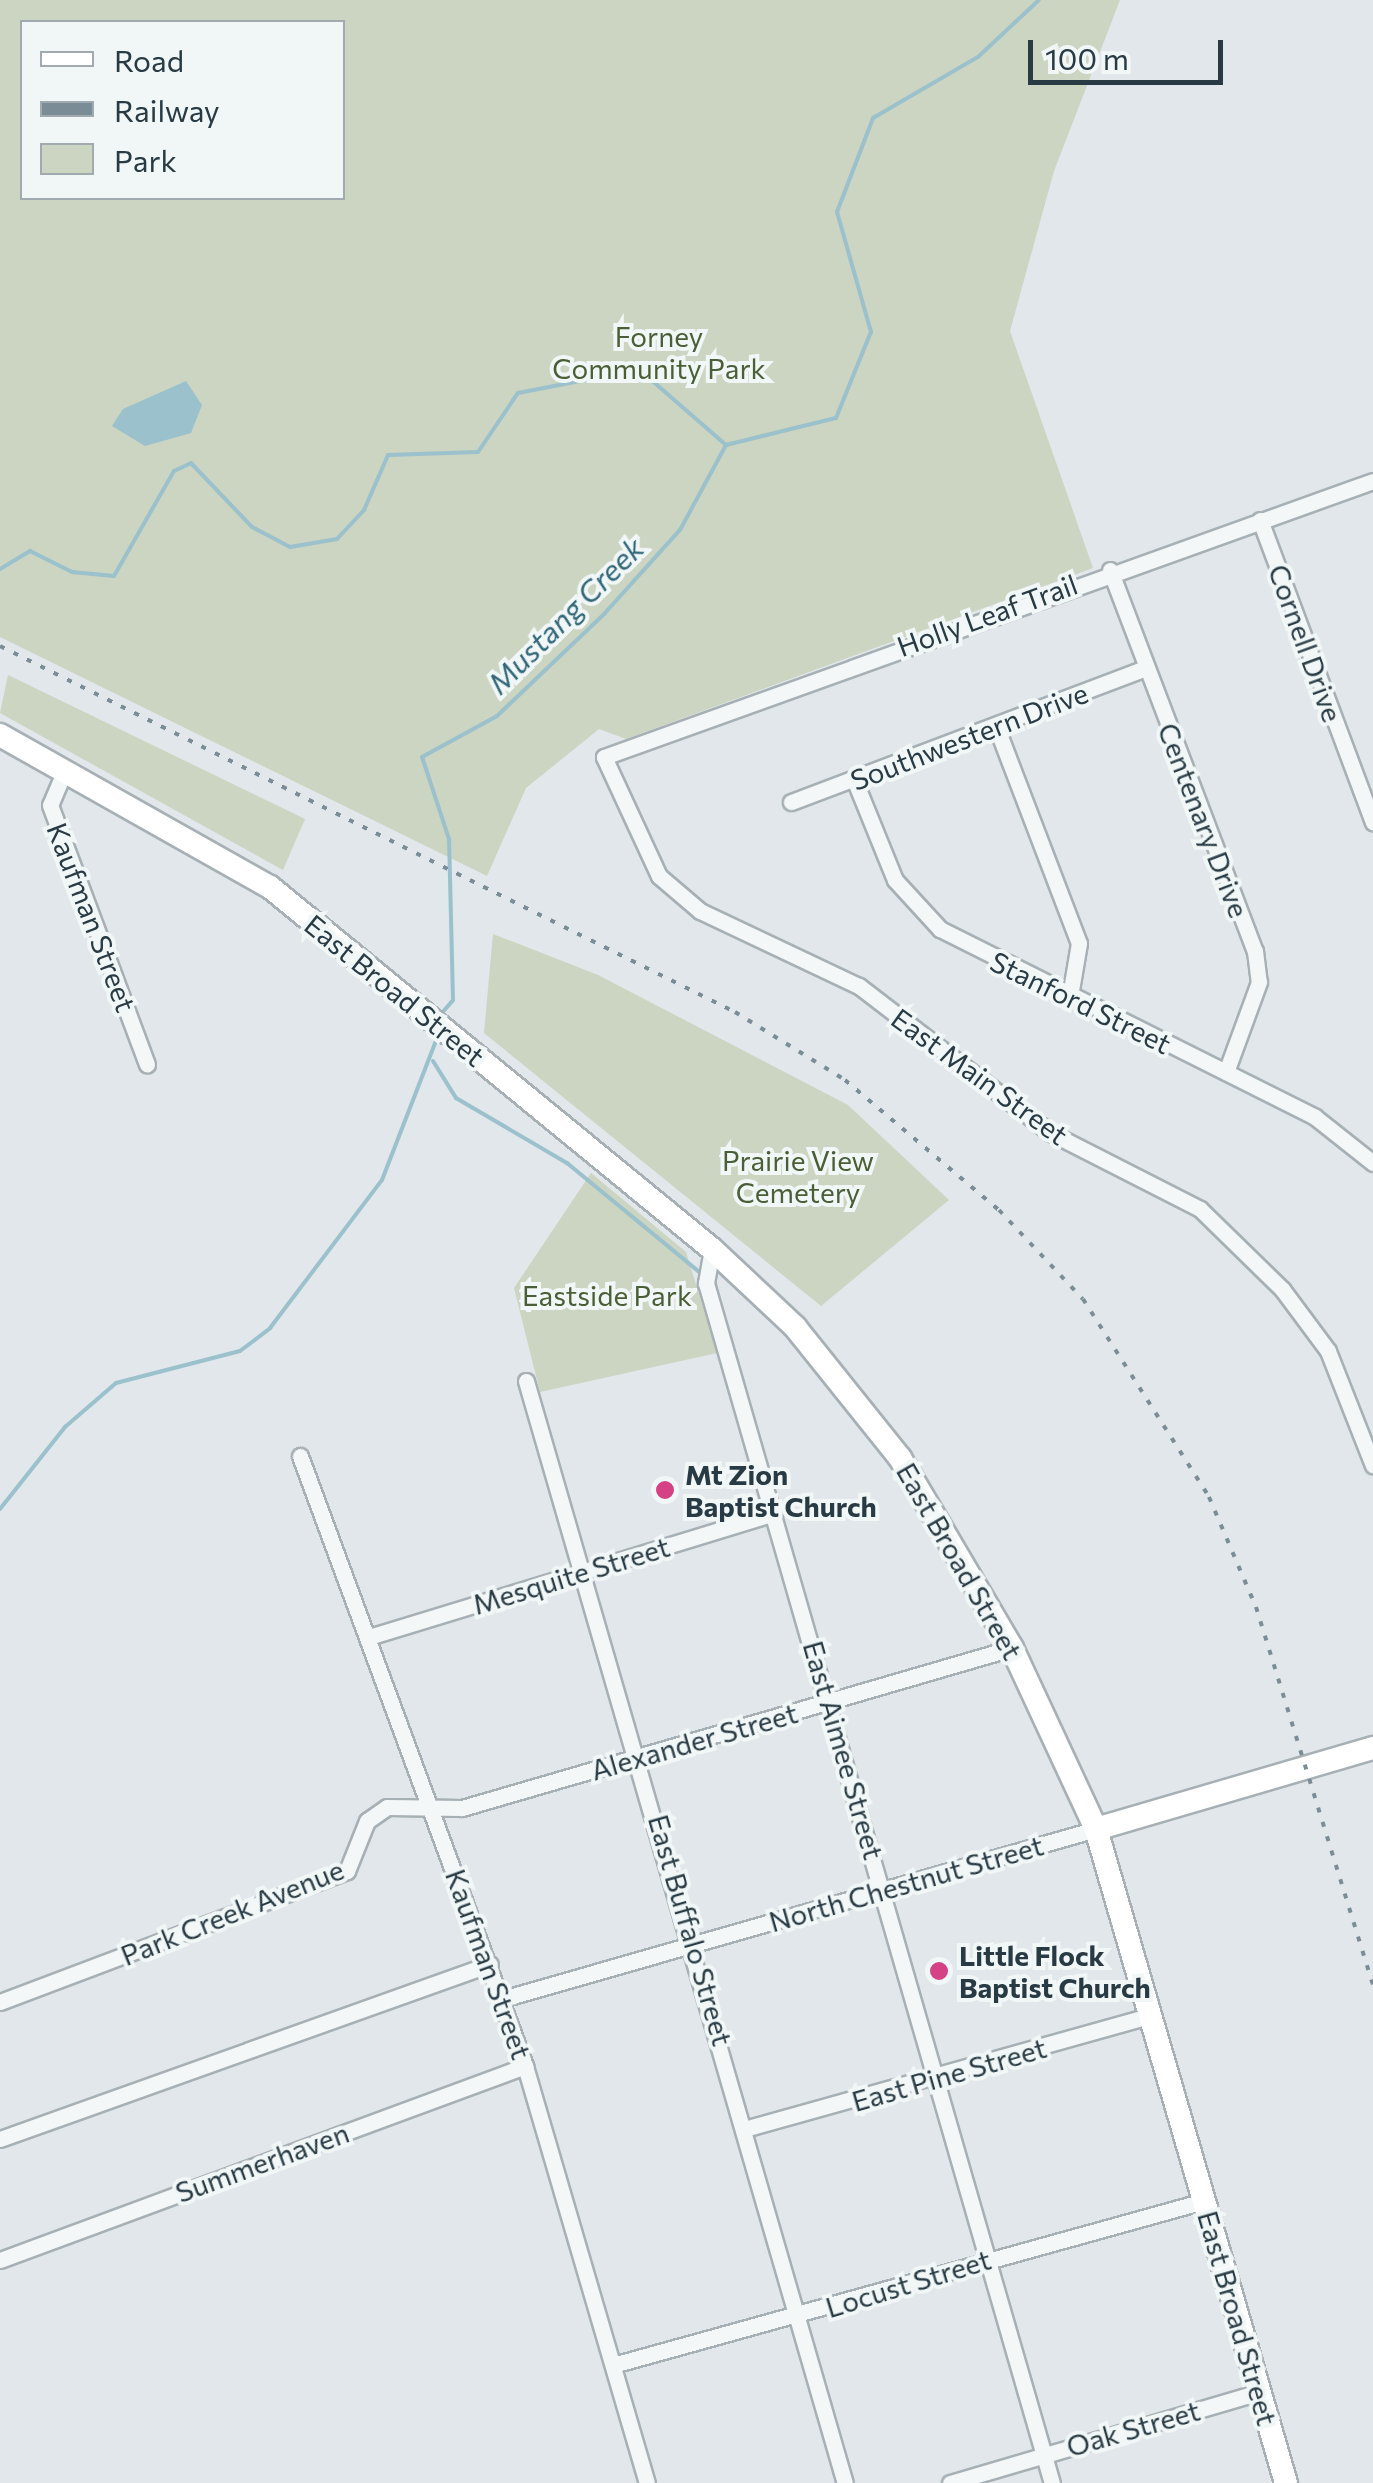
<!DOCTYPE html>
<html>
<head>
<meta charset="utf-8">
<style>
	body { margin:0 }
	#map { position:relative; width:1373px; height:2483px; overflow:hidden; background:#e1e7ea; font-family:Commissioner,sans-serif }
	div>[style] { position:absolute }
	.green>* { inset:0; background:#ccd4c2 }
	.water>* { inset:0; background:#9ac1cc }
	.stream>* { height:4px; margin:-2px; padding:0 2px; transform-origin:2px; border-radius:2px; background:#9ac1cc }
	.roads { filter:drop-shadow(2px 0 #a6b0b5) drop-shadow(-2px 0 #a6b0b5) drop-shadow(0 2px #a6b0b5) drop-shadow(0 -2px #a6b0b5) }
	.street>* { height:15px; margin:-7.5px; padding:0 7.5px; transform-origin:7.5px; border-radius:7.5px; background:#f4f7f8 }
	.secondary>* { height:22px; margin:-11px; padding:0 11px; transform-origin:11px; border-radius:11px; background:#fff }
	.rail>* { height:4px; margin-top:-2px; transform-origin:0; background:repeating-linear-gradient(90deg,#7a8c95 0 5px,transparent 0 15px) }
	.dots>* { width:28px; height:28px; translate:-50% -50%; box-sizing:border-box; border:5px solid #f1f6f7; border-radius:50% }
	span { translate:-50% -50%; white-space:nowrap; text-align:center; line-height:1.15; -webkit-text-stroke:8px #f1f6f7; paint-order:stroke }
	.park-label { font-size:28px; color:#4a5f35 }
	.street-label { font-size:28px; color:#283a43 }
	.poi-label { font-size:28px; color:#283a43; font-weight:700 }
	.left { translate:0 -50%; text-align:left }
	.water-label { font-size:30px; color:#316779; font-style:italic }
	.legend { position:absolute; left:20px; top:20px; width:325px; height:180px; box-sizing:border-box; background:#f1f6f7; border:2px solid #a1abaf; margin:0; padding:12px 18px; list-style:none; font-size:30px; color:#283a43 }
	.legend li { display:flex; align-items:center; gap:20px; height:50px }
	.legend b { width:50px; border:2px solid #a1abaf }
	.scale { position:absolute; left:1028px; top:40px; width:195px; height:45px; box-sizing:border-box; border:5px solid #283a43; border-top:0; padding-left:12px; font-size:30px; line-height:35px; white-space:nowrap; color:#283a43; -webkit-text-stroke:8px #f1f6f7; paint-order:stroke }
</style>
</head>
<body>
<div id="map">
	<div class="green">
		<i style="clip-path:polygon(evenodd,0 0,1120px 0,1054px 171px,1010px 331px,1093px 568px,626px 739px,599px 729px,526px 788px,487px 876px,0 637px,0 0,22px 22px,342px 22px,342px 198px,22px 198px,22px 22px)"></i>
		<i style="clip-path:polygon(8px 675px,305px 819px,283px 870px,0 713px)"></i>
		<i style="clip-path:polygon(493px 934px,598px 975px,848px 1105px,949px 1200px,821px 1306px,484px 1033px)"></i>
		<i style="clip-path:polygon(591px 1173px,686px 1252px,717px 1353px,540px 1392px,514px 1288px)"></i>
	</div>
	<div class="water">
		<i style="clip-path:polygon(186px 381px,202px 405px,191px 433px,145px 446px,112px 426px,123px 409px)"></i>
	</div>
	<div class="stream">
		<i style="left:0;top:569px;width:35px;rotate:-31deg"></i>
		<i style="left:30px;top:551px;width:47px;rotate:26.6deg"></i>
		<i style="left:72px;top:572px;width:42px;rotate:5.4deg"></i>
		<i style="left:114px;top:576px;width:121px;rotate:-60.3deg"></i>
		<i style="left:174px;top:471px;width:19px;rotate:-25deg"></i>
		<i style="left:191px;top:463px;width:88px;rotate:46.4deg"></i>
		<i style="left:252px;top:527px;width:43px;rotate:27.8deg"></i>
		<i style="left:290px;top:547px;width:48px;rotate:-9.7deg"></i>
		<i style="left:337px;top:539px;width:40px;rotate:-47deg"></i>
		<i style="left:364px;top:510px;width:60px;rotate:-66.4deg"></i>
		<i style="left:388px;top:455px;width:90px;rotate:-1.9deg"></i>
		<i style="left:478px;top:452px;width:71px;rotate:-55.9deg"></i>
		<i style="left:518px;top:393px;width:105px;rotate:-11deg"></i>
		<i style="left:621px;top:373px;width:28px;rotate:10deg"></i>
		<i style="left:649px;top:378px;width:102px;rotate:41deg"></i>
		<i style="left:441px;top:1014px;width:18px;rotate:-49deg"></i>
		<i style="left:453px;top:1000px;width:161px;rotate:-91.4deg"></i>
		<i style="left:449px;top:839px;width:86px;rotate:-108.2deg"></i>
		<i style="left:422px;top:757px;width:85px;rotate:-28.7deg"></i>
		<i style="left:497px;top:716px;width:148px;rotate:-43.6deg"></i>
		<i style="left:604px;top:614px;width:113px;rotate:-47.9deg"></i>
		<i style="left:680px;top:530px;width:97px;rotate:-61.6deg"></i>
		<i style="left:726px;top:445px;width:113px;rotate:-13.8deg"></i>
		<i style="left:836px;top:418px;width:93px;rotate:-67.9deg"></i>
		<i style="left:871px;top:332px;width:125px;rotate:-105.8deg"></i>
		<i style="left:837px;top:212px;width:101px;rotate:-69deg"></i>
		<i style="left:873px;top:118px;width:121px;rotate:-30.2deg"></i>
		<i style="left:978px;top:57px;width:83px;rotate:-43.1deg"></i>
		<i style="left:433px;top:1061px;width:44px;rotate:58.1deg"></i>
		<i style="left:456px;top:1098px;width:129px;rotate:30.4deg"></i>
		<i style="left:567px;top:1163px;width:170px;rotate:39.5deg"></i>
		<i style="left:0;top:1509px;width:105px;rotate:-51.6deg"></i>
		<i style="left:65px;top:1427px;width:67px;rotate:-40.8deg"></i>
		<i style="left:116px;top:1383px;width:128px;rotate:-14.5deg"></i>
		<i style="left:240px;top:1351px;width:38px;rotate:-37deg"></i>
		<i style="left:270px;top:1328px;width:186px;rotate:-52.9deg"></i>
		<i style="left:382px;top:1180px;width:152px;rotate:-68.8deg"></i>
	</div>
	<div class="roads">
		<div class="street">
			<i style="left:1373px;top:481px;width:817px;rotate:160.26deg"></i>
			<i style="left:604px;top:757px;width:131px;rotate:65.2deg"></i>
			<i style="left:659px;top:876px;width:54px;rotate:40.5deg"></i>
			<i style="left:700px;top:911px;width:176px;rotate:25.3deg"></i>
			<i style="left:859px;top:986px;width:240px;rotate:37.5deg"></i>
			<i style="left:1049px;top:1132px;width:169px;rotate:27deg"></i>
			<i style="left:1200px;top:1209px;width:115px;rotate:44.3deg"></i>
			<i style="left:1282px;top:1289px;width:77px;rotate:53.4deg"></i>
			<i style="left:1328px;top:1351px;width:123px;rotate:68.5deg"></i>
			<i style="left:1260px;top:520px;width:323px;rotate:69.5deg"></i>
			<i style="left:1110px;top:570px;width:408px;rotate:69.2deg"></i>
			<i style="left:1255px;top:951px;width:31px;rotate:83deg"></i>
			<i style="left:1259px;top:982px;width:96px;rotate:110.1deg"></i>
			<i style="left:996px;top:726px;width:232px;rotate:69.1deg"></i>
			<i style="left:1079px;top:943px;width:54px;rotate:99.6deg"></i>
			<i style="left:65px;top:770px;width:38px;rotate:113deg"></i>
			<i style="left:50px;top:805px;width:277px;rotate:69.5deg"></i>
			<i style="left:854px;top:779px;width:109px;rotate:67.9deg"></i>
			<i style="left:895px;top:880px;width:67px;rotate:47.4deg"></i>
			<i style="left:940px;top:929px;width:419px;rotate:26.6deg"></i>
			<i style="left:1315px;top:1117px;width:74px;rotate:38.4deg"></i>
			<i style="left:791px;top:802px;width:379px;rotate:-20.7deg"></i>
			<i style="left:712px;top:1249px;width:35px;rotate:100deg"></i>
			<i style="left:706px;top:1283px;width:1249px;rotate:73.92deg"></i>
			<i style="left:526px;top:1381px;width:1147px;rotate:73.86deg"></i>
			<i style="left:300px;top:1456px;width:650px;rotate:69.75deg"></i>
			<i style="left:525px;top:2066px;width:434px;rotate:73.7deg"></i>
			<i style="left:369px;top:1637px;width:424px;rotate:-17deg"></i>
			<i style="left:502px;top:1999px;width:618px;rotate:-15.97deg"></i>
			<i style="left:0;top:2002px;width:371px;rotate:-20.7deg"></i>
			<i style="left:347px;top:1871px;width:54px;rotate:-68.2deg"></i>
			<i style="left:367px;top:1821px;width:24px;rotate:-35deg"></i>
			<i style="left:387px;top:1807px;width:75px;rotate:0.8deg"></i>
			<i style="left:462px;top:1808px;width:573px;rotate:-16.22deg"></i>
			<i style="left:748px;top:2128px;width:417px;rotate:-15.6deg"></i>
			<i style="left:0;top:2139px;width:520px;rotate:-19.65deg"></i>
			<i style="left:0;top:2260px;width:560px;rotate:-20.28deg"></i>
			<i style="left:613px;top:2365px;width:613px;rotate:-15.51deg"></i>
			<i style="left:950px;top:2483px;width:322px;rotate:-16.4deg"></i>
		</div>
		<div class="secondary">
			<i style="left:0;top:735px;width:310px;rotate:29.4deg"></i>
			<i style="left:270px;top:887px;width:571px;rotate:39.32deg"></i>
			<i style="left:712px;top:1249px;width:114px;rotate:43.2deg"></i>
			<i style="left:795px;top:1327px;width:168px;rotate:51.3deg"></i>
			<i style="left:900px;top:1458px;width:221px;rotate:59.5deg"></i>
			<i style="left:1012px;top:1648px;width:200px;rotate:65.1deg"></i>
			<i style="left:1096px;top:1829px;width:681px;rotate:73.8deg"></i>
			<i style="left:1096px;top:1829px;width:289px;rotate:-16.3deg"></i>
		</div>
	</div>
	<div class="rail">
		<i style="left:0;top:646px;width:821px;rotate:26.47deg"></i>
		<i style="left:735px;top:1012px;width:129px;rotate:31.7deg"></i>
		<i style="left:845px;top:1080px;width:202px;rotate:40.2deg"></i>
		<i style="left:999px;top:1210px;width:122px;rotate:46.7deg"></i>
		<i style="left:1083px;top:1299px;width:235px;rotate:57.5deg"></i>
		<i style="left:1209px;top:1497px;width:120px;rotate:66.9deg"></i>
		<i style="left:1256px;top:1607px;width:397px;rotate:72.8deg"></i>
	</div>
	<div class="dots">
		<i style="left:665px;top:1490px;background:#d44184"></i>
		<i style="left:939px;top:1971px;background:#d44184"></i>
	</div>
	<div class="park-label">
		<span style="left:659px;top:352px">Forney<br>Community Park</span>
		<span style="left:798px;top:1176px">Prairie View<br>Cemetery</span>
		<span style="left:607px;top:1295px">Eastside Park</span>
	</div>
	<div class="street-label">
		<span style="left:987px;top:615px;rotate:-20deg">Holly Leaf Trail</span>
		<span style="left:1306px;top:643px;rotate:70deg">Cornell Drive</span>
		<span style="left:969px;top:736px;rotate:-21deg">Southwestern Drive</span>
		<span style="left:1204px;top:820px;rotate:69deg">Centenary Drive</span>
		<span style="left:92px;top:917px;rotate:69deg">Kaufman Street</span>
		<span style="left:395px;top:990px;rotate:39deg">East Broad Street</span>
		<span style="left:1081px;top:1002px;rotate:26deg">Stanford Street</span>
		<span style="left:980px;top:1076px;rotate:36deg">East Main Street</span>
		<span style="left:960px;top:1561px;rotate:60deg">East Broad Street</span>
		<span style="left:571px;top:1575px;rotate:-17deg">Mesquite Street</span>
		<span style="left:694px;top:1741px;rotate:-16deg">Alexander Street</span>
		<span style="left:844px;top:1750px;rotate:74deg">East Aimee Street</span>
		<span style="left:906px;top:1883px;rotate:-16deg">North Chestnut Street</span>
		<span style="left:232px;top:1912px;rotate:-22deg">Park Creek Avenue</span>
		<span style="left:691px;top:1930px;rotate:74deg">East Buffalo Street</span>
		<span style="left:489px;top:1964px;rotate:70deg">Kaufman Street</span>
		<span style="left:949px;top:2074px;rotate:-16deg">East Pine Street</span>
		<span style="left:262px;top:2162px;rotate:-20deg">Summerhaven</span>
		<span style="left:908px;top:2283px;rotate:-17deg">Locust Street</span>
		<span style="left:1238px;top:2318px;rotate:74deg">East Broad Street</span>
		<span style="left:1133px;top:2428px;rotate:-16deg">Oak Street</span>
	</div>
	<div class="poi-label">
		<span class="left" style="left:685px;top:1490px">Mt Zion<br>Baptist Church</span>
		<span class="left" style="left:959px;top:1971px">Little Flock<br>Baptist Church</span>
	</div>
	<div class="water-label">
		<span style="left:565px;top:615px;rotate:-45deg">Mustang Creek</span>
	</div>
	<ul class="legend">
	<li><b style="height:12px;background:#fff"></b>Road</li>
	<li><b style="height:12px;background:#7a8c95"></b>Railway</li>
	<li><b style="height:28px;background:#ccd4c2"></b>Park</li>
	</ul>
	<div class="scale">100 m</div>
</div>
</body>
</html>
